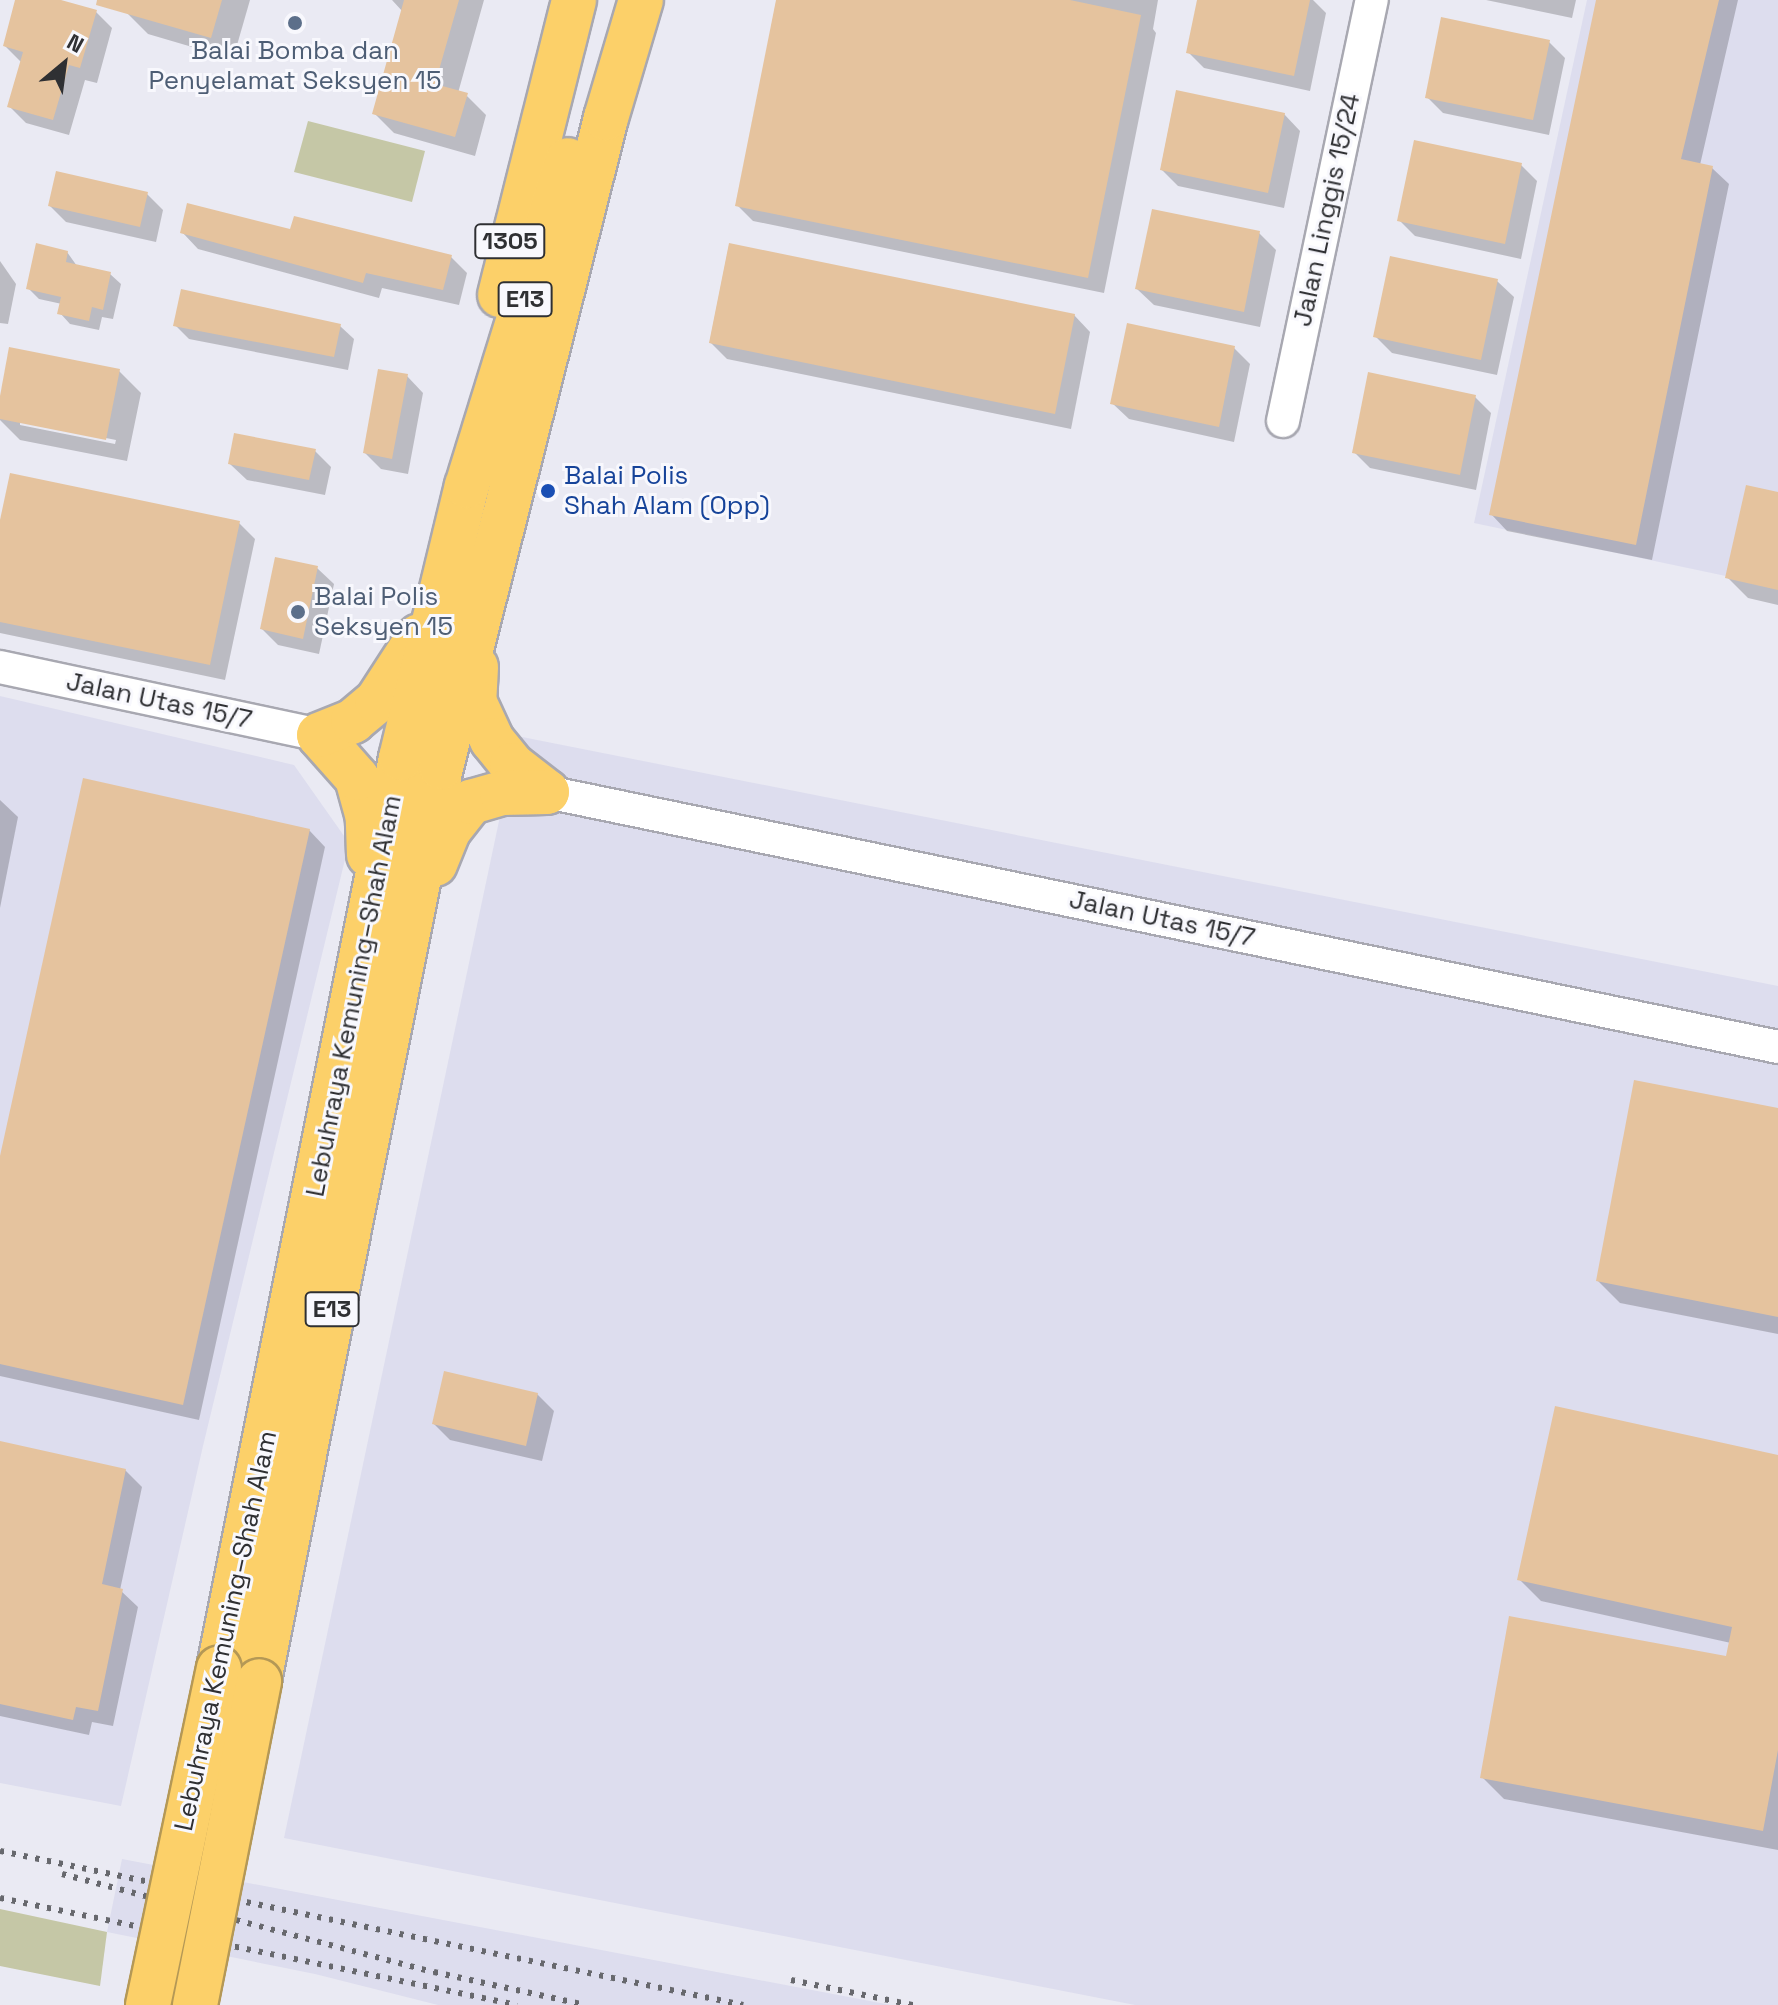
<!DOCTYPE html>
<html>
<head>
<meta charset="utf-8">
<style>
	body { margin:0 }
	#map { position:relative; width:1778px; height:2005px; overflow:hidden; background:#eaeaf3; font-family:"Space Grotesk",sans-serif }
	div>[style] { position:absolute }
	.built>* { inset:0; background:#dde }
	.green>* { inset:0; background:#c5c7a6 }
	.shadow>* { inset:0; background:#0003 }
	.building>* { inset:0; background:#e5c39e }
	.roads { filter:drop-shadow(2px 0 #a8a8b1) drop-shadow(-2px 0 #a8a8b1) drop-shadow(0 2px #a8a8b1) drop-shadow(0 -2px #a8a8b1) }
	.minor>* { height:32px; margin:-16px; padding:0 16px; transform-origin:16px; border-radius:16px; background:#fff }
	.highway>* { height:44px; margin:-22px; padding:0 22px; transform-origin:22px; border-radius:22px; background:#fcd069 }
	.rail>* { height:6px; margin-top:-3px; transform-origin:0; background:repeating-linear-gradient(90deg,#67686d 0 4px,transparent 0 12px) }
	.bridges { filter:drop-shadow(2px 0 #b49856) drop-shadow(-2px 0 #b49856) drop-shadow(0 2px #b49856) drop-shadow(0 -2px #b49856) }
	.highway-bridge>* { height:44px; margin:-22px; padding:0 22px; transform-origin:22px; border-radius:22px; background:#fcd069 }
	.dots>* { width:22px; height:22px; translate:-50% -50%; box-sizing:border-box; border:4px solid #f8f8fd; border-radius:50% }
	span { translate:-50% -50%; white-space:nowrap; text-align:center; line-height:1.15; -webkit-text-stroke:6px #f8f8fd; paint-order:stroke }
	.shield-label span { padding:2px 6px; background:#f8f8fd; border:2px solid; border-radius:6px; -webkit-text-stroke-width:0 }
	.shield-label { font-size:24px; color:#2f3033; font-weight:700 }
	.service-label { font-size:26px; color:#4e5e75 }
	.left { translate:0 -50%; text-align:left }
	.street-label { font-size:26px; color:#2f3033 }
	.transit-label { font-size:26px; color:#164399 }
	.north { position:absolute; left:24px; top:24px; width:80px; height:80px; -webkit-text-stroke:6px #f8f8fd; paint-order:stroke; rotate:29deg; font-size:22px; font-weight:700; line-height:32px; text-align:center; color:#2f3033 }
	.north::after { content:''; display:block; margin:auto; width:28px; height:36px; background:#2f3033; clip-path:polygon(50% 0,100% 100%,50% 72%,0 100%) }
</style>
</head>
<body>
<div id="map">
	<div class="built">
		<i style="clip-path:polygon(1587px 0,1778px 0,1778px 587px,1474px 523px)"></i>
		<i style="clip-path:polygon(0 696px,294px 765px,349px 843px,203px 1446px,121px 1806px,0 1783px)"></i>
		<i style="clip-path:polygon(517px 736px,1778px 986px,1778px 2005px,1135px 2005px,284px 1838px)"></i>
		<i style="clip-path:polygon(122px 1859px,891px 2005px,438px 2005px,315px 1974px,107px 1932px)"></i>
	</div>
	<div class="green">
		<i style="clip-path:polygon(308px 121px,425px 151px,412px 202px,294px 172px)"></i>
		<i style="clip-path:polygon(0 1909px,107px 1932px,100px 1986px,0 1966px)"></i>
	</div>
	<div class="shadow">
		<i style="clip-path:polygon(17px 0,54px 0,96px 12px,112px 28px,97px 83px,85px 80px,69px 135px,26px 123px,9px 106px,22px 63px,5px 46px)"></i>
		<i style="clip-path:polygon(130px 0,250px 0,233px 59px,148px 34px,126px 12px)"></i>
		<i style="clip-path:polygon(484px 0,458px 93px,466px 95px,486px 115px,475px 156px,394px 133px,374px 113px,403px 12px,392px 0)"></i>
		<i style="clip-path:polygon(778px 0,1158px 0,1153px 29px,1156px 33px,1104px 293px,753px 221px,737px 205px)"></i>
		<i style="clip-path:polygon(1199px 0,1313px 0,1326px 13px,1310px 91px,1204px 68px,1188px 52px)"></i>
		<i style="clip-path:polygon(1486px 0,1576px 0,1572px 18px)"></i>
		<i style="clip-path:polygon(1598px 0,1738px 0,1700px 165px,1712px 168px,1729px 184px,1652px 560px,1507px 531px,1491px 514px)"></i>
		<i style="clip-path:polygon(1549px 42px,1565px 58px,1549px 135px,1443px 113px,1427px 97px)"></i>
		<i style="clip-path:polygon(1284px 114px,1300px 131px,1284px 208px,1178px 186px,1162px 170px)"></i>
		<i style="clip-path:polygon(1521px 165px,1537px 181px,1521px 259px,1415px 236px,1399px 220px)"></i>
		<i style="clip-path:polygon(147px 194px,163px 210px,156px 242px,66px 222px,50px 206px)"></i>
		<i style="clip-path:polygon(292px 231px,451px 257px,467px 273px,459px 305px,382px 288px,379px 298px,198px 249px,182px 232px)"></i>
		<i style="clip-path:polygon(1259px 233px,1276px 250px,1260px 327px,1154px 305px,1137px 289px)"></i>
		<i style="clip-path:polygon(67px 252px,77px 266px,110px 274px,121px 284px,113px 319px,102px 317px,99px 330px,70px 324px,60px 313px,62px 304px,39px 299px,28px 288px)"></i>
		<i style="clip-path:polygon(0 261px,16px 284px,8px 324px,0 323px)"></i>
		<i style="clip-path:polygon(1497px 281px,1514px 297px,1497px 375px,1392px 353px,1375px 336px)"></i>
		<i style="clip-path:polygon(1074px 315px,1090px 332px,1071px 429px,727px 359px,711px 343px)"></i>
		<i style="clip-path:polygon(175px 325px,340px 326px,354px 339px,348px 370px,189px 339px)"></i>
		<i style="clip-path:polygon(1234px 348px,1250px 364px,1234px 442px,1129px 419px,1112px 403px)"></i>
		<i style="clip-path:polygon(evenodd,119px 371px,141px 393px,127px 461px,20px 440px,0 420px,0 406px,119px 371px,20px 421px,116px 440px,115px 444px,20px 425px,20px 421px)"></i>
		<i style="clip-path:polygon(407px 376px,423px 393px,408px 474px,381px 469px,365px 453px)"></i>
		<i style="clip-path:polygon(1475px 397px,1491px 413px,1476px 490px,1370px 468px,1354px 452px)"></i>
		<i style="clip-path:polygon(315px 451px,331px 467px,325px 495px,247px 480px,230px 464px)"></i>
		<i style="clip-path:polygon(1778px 494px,1778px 605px,1748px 598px,1727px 577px)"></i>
		<i style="clip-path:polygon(239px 523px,255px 539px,225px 680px,0 633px,0 529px)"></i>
		<i style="clip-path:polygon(317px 568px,334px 584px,319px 654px,278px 645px,262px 629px)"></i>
		<i style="clip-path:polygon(0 800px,18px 817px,0 908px)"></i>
		<i style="clip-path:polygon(309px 830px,325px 847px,199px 1420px,0 1376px,0 1166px)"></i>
		<i style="clip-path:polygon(1778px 1110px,1778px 1334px,1620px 1303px,1598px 1281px)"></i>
		<i style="clip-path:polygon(537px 1394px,554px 1411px,542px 1461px,450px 1440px,434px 1424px)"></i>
		<i style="clip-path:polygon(0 1443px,125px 1470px,142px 1487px,120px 1590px,138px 1607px,113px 1726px,92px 1722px,89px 1735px,0 1716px)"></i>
		<i style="clip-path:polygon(1778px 1457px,1778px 1850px,1504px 1799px,1482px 1777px,1728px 1658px,1731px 1643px,1541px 1601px,1519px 1579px)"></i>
	</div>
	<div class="building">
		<i style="clip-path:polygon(15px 0,61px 0,97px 10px,80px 68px,69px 65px,53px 120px,7px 107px,23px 52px,3px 46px)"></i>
		<i style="clip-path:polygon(97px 0,222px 0,211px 38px,96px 5px)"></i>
		<i style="clip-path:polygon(404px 0,459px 0,435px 84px,468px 93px,455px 137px,372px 114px)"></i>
		<i style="clip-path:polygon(776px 0,1070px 0,1141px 15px,1088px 278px,735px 206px)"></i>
		<i style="clip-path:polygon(1197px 0,1310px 0,1294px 76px,1186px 53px)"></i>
		<i style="clip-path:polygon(1596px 0,1719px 0,1681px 159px,1713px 166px,1636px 545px,1489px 515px)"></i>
		<i style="clip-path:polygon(1441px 17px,1550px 40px,1533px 120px,1425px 98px)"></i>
		<i style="clip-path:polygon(1176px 90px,1285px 113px,1268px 193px,1160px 170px)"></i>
		<i style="clip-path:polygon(1414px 140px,1522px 163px,1505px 244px,1397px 221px)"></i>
		<i style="clip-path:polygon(56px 171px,148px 192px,140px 227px,48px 206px)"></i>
		<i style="clip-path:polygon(187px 203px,290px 229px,294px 216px,452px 255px,443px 290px,366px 273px,363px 283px,180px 233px)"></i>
		<i style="clip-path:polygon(1152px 209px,1260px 231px,1244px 312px,1135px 289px)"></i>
		<i style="clip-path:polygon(36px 243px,68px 251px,66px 262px,111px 272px,103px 310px,92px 307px,89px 321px,57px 314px,61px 297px,26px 289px)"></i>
		<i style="clip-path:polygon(729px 243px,1075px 314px,1055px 414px,709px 343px)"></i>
		<i style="clip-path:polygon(1390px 256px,1498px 279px,1481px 360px,1373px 337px)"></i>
		<i style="clip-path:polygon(181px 289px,341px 324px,334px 357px,173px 326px)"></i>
		<i style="clip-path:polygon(1127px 323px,1235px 346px,1219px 427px,1110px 404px)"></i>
		<i style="clip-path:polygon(9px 347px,120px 369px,106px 440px,0 419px,0 396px)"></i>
		<i style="clip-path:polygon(378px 369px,408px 374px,392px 459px,363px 453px)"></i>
		<i style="clip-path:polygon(1368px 372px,1476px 395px,1460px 475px,1352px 453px)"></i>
		<i style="clip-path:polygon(234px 433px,316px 449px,309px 480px,228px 464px)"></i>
		<i style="clip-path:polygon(10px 473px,240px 521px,210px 665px,0 622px,0 520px)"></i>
		<i style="clip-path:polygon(1746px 485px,1778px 492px,1778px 590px,1725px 578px)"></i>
		<i style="clip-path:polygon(275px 557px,318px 566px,303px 639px,260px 629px)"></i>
		<i style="clip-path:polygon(83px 778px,310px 829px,183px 1405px,0 1364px,0 1156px)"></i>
		<i style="clip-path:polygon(1634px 1080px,1778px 1108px,1778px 1317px,1596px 1281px)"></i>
		<i style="clip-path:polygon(444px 1371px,538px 1393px,526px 1446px,432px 1424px)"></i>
		<i style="clip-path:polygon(1555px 1406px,1778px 1455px,1778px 1750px,1763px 1831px,1480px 1778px,1509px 1616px,1726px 1656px,1732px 1627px,1517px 1580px)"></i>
		<i style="clip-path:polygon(0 1441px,126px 1469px,102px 1584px,123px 1589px,98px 1711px,76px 1707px,73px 1720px,0 1704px)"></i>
	</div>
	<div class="roads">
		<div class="minor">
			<i style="left:1283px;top:421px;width:430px;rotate:-78.1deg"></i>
			<i style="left:0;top:667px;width:326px;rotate:12deg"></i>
			<i style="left:547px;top:792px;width:1257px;rotate:11.7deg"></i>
		</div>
		<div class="highway">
			<i style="left:500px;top:295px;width:304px;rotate:-75.9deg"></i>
			<i style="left:476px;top:667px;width:34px;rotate:93deg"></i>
			<i style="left:474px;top:701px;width:43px;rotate:65.2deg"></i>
			<i style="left:492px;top:740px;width:32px;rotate:51deg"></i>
			<i style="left:512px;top:765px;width:44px;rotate:37.6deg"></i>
			<i style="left:369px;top:855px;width:37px;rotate:-92deg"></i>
			<i style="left:368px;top:818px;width:41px;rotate:-105.4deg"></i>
			<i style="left:357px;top:778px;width:57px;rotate:-131.5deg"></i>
			<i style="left:319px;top:735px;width:37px;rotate:-22deg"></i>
			<i style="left:353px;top:721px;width:31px;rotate:-40deg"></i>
			<i style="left:377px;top:701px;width:77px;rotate:-57.1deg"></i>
			<i style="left:435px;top:864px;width:37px;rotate:-68deg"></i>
			<i style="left:449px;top:830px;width:36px;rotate:-52deg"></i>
			<i style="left:471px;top:802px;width:32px;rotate:-16deg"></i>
			<i style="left:502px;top:793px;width:45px;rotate:-1.3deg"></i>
			<i style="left:219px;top:1668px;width:928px;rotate:-78.69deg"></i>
			<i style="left:401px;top:758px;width:280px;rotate:-76.4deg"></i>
			<i style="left:467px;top:486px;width:341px;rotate:-72.8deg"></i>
			<i style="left:259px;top:1681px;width:932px;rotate:-78.74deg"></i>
			<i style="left:441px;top:767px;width:670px;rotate:-75.74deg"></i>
			<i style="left:606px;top:118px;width:123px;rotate:-73.5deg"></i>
		</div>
	</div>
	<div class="rail">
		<i style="left:0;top:1851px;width:759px;rotate:11.71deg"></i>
		<i style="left:62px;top:1874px;width:385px;rotate:14.8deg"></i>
		<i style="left:434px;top:1972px;width:155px;rotate:12.3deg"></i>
		<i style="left:0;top:1898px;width:528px;rotate:11.69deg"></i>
		<i style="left:791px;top:1980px;width:125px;rotate:11.6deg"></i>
	</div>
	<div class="bridges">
		<div class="highway-bridge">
			<i style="left:148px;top:2005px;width:344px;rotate:-78.1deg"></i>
			<i style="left:195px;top:2005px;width:330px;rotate:-78.8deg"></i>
		</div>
	</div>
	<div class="dots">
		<i style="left:295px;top:23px;background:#5c6f8a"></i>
		<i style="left:548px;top:491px;background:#1a4fb4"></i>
		<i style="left:298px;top:612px;background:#5c6f8a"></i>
	</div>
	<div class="shield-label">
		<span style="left:510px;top:241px">1305</span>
		<span style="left:525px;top:299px">E13</span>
		<span style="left:332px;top:1309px">E13</span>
	</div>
	<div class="service-label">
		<span style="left:295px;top:66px">Balai Bomba dan<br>Penyelamat Seksyen 15</span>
		<span class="left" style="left:314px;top:612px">Balai Polis<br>Seksyen 15</span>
	</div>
	<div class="street-label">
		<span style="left:1327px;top:210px;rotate:-78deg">Jalan Linggis 15/24</span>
		<span style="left:159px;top:701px;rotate:12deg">Jalan Utas 15/7</span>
		<span style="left:1162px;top:919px;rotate:12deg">Jalan Utas 15/7</span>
		<span style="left:354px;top:996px;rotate:-79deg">Lebuhraya Kemuning–Shah Alam</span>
		<span style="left:226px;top:1631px;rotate:-78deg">Lebuhraya Kemuning–Shah Alam</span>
	</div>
	<div class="transit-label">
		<span class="left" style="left:564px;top:491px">Balai Polis<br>Shah Alam (Opp)</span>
	</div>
	<div class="north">N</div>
</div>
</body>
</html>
